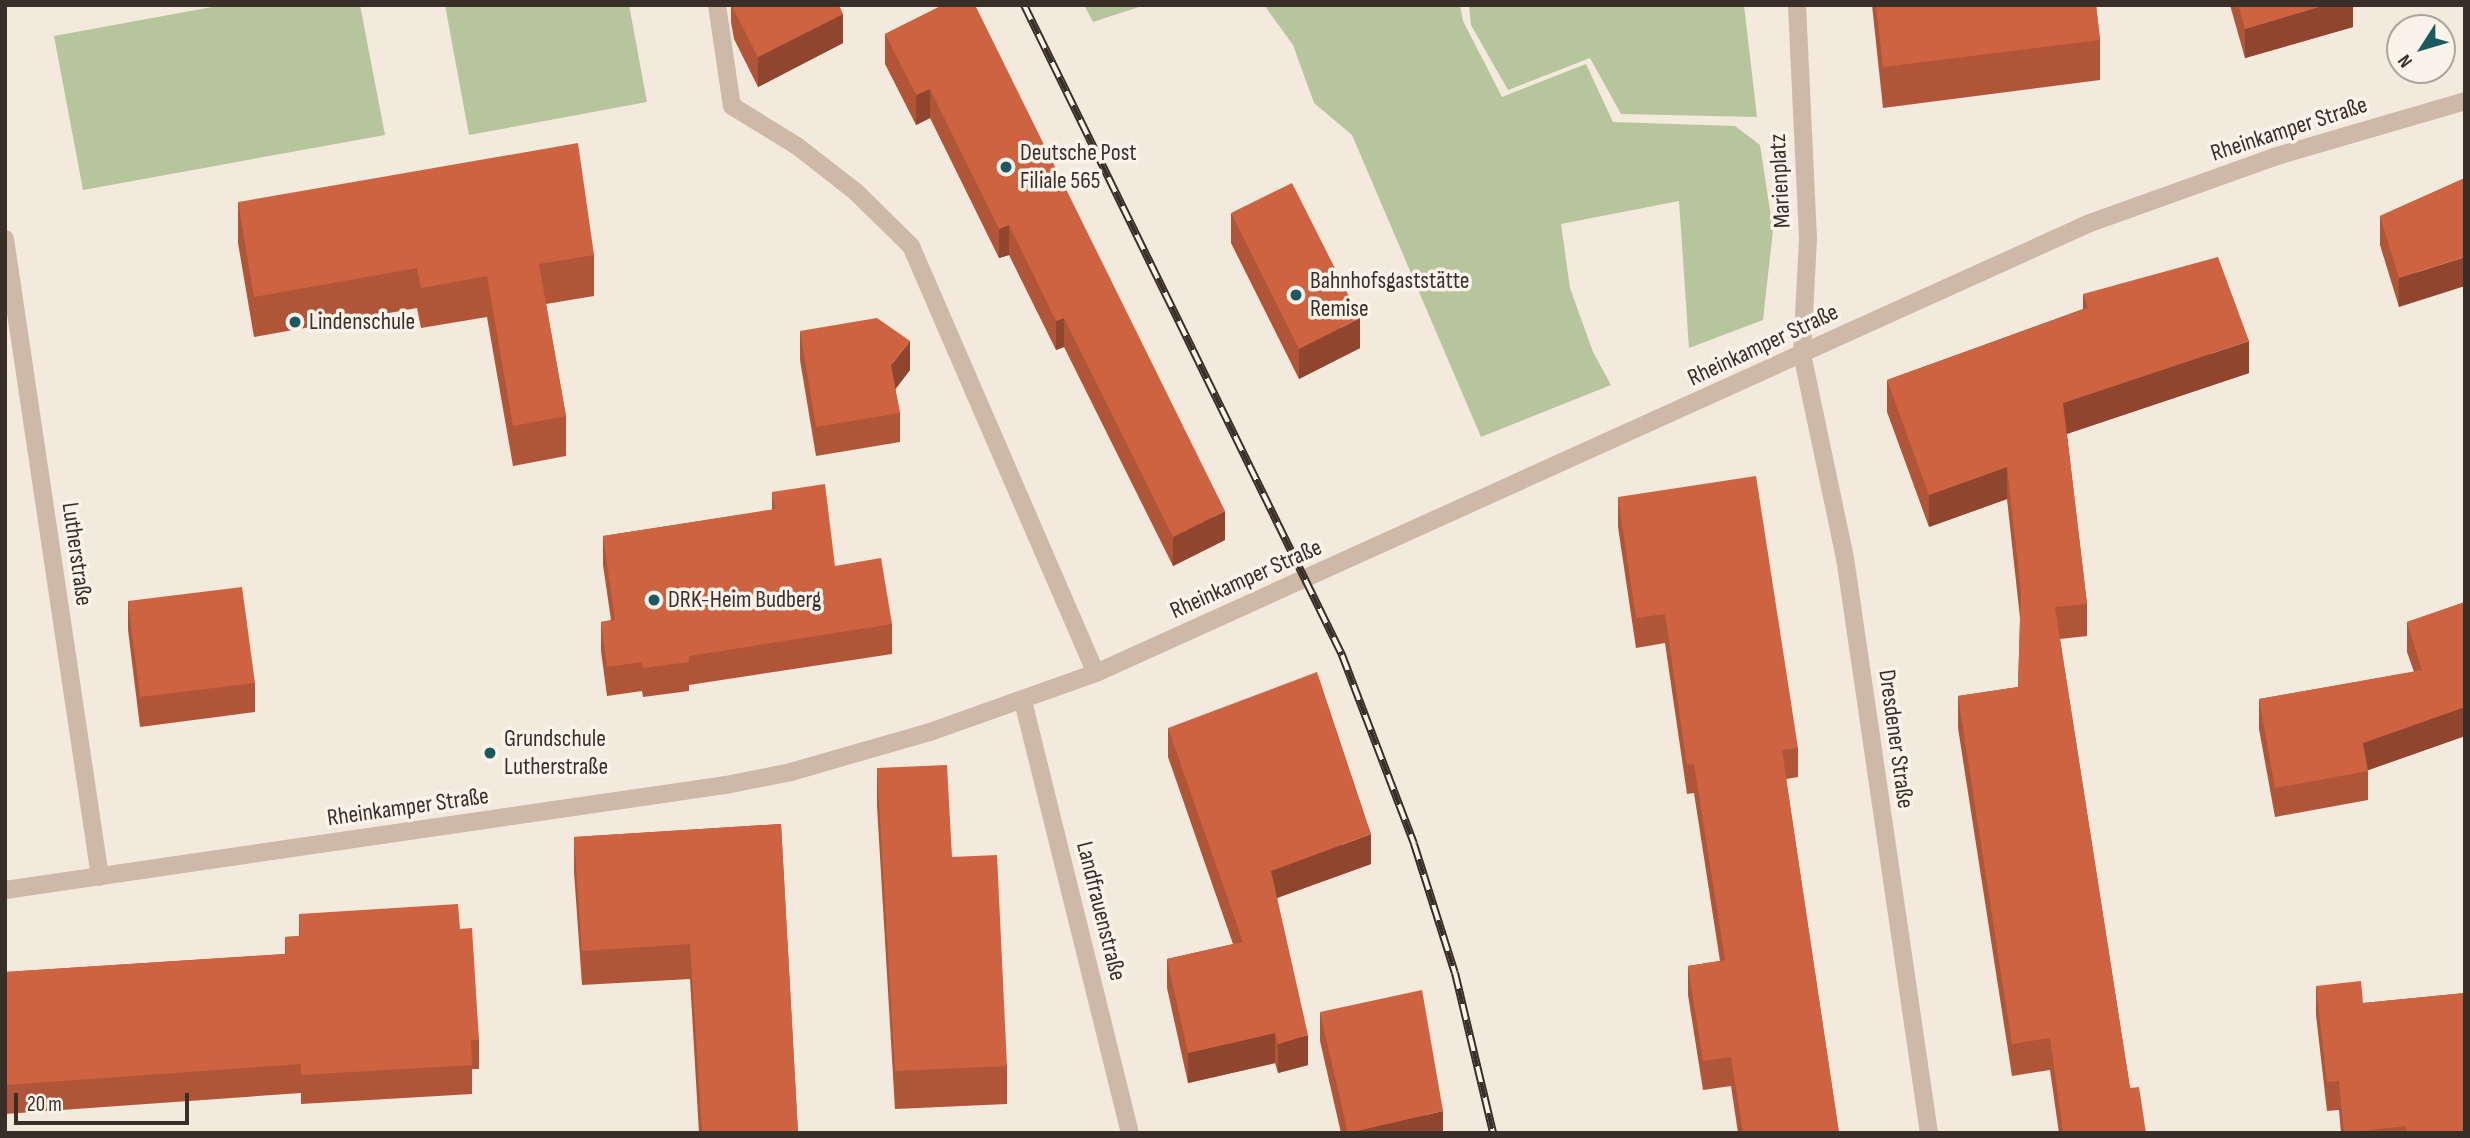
<!DOCTYPE html>
<html>
<head>
<meta charset="utf-8">
<style>
	body { margin:0 }
	#map { position:relative; width:2470px; height:1138px; overflow:hidden; background:#f4e9dd; font-family:"Sofia Sans Condensed",sans-serif }
	div>[style] { position:absolute }
	.green>* { inset:0; background:#b7c59c }
	.minor>* { height:18px; margin:-9px; padding:0 9px; transform-origin:9px; border-radius:9px; background:#ceb9a8 }
	.rail>* { height:8px; margin-top:-4px; transform-origin:0; background:repeating-linear-gradient(90deg,#fbf3ea 0 16px,#3a2e29 0 32px); box-sizing:border-box; border-block:2px solid #3a2e29 }
	.wall>* { inset:0; background:#b15538 }
	.shaded-wall>* { inset:0; background:#90452e }
	.building>* { inset:0; background:#ce6341 }
	.dots>* { width:19px; height:19px; translate:-50% -50%; box-sizing:border-box; border:4px solid #fbf3ea; border-radius:50% }
	span { translate:-50% -50%; white-space:nowrap; text-align:center; line-height:1.15; -webkit-text-stroke:7px #fbf3ea; paint-order:stroke }
	.street-label { font-size:24px; color:#3a2e29 }
	.poi-label { font-size:24px; color:#3a2e29 }
	.left { translate:0 -50%; text-align:left }
	.frame { position:absolute; inset:0; border:7px solid #3a2e29; pointer-events:none }
	.north { position:absolute; left:2386px; top:14px; width:70px; height:70px; box-sizing:border-box; background:#fbf3ea; border:2px solid #aea49d; border-radius:50%; rotate:233deg; font-size:19px; font-weight:700; line-height:28px; text-align:center; color:#3a2e29 }
	.north::after { content:''; display:block; margin:auto; width:24px; height:32px; background:#1b5a5f; clip-path:polygon(50% 0,100% 100%,50% 72%,0 100%) }
	.scale { position:absolute; left:14px; top:1093px; width:175px; height:32px; box-sizing:border-box; border:4px solid #3a2e29; border-top:0; padding-left:9px; font-size:21px; line-height:24px; white-space:nowrap; color:#3a2e29; -webkit-text-stroke:5px #fbf3ea; paint-order:stroke }
</style>
</head>
<body>
<div id="map">
	<div class="green">
		<i style="clip-path:polygon(223px 5px,360px 5px,385px 135px,83px 190px,54px 36px)"></i>
		<i style="clip-path:polygon(445px 5px,629px 5px,647px 102px,469px 135px)"></i>
		<i style="clip-path:polygon(1084px 5px,1145px 5px,1093px 22px)"></i>
		<i style="clip-path:polygon(1264px 5px,1460px 5px,1463px 21px,1502px 97px,1586px 64px,1613px 122px,1735px 126px,1760px 145px,1773px 230px,1763px 320px,1689px 348px,1679px 201px,1561px 224px,1570px 288px,1593px 352px,1611px 385px,1481px 437px,1352px 135px,1314px 103px,1293px 45px)"></i>
		<i style="clip-path:polygon(1469px 5px,1744px 5px,1757px 117px,1621px 114px,1590px 58px,1508px 90px,1471px 25px)"></i>
	</div>
	<div class="minor">
		<i style="left:717px;top:5px;width:102px;rotate:81.6deg"></i>
		<i style="left:732px;top:106px;width:76px;rotate:31.6deg"></i>
		<i style="left:797px;top:146px;width:75px;rotate:37.9deg"></i>
		<i style="left:856px;top:192px;width:77px;rotate:44.5deg"></i>
		<i style="left:911px;top:246px;width:465px;rotate:66.6deg"></i>
		<i style="left:1797px;top:5px;width:234px;rotate:87.3deg"></i>
		<i style="left:1808px;top:239px;width:115px;rotate:93deg"></i>
		<i style="left:1802px;top:354px;width:208px;rotate:78.1deg"></i>
		<i style="left:1845px;top:558px;width:581px;rotate:81.69deg"></i>
		<i style="left:5px;top:239px;width:645px;rotate:81.53deg"></i>
		<i style="left:1023px;top:701px;width:445px;rotate:76.1deg"></i>
		<i style="left:5px;top:890px;width:729px;rotate:-8.29deg"></i>
		<i style="left:726px;top:785px;width:66px;rotate:-11.3deg"></i>
		<i style="left:791px;top:772px;width:145px;rotate:-16.1deg"></i>
		<i style="left:930px;top:732px;width:176px;rotate:-19.6deg"></i>
		<i style="left:1096px;top:673px;width:1091px;rotate:-24.36deg"></i>
		<i style="left:2090px;top:223px;width:195px;rotate:-19.7deg"></i>
		<i style="left:2274px;top:157px;width:199px;rotate:-16.3deg"></i>
	</div>
	<div class="rail">
		<i style="left:1024px;top:5px;width:724px;rotate:63.93deg"></i>
		<i style="left:1342px;top:655px;width:202px;rotate:69.1deg"></i>
		<i style="left:1414px;top:844px;width:135px;rotate:72.4deg"></i>
		<i style="left:1455px;top:973px;width:164px;rotate:76.6deg"></i>
	</div>
	<div class="wall">
		<i style="clip-path:polygon(731px 5px,839px 5px,843px 43px,758px 87px,734px 39px,731px 22px)"></i>
		<i style="clip-path:polygon(943px 5px,1225px 540px,1173px 566px,1064px 347px,1056px 350px,1009px 255px,999px 258px,930px 118px,916px 125px,885px 64px,885px 34px)"></i>
		<i style="clip-path:polygon(1872px 5px,2096px 5px,2100px 40px,2100px 80px,1883px 108px)"></i>
		<i style="clip-path:polygon(2230px 5px,2353px 5px,2353px 27px,2245px 58px)"></i>
		<i style="clip-path:polygon(2465px 178px,2399px 307px,2380px 245px,2380px 216px)"></i>
		<i style="clip-path:polygon(238px 202px,594px 255px,594px 296px,546px 304px,566px 416px,566px 456px,513px 466px,487px 317px,421px 328px,417px 308px,254px 337px,238px 243px)"></i>
		<i style="clip-path:polygon(1231px 213px,1360px 348px,1299px 379px,1231px 243px)"></i>
		<i style="clip-path:polygon(2083px 294px,2249px 373px,2067px 434px,2087px 604px,2087px 636px,2060px 639px,2130px 1088px,2146px 1133px,2059px 1133px,2050px 1070px,2012px 1076px,1958px 728px,1958px 696px,2018px 687px,2020px 618px,2007px 499px,1929px 527px,1887px 412px,1887px 380px,2083px 309px)"></i>
		<i style="clip-path:polygon(800px 331px,910px 370px,895px 389px,900px 413px,900px 442px,816px 456px,800px 360px)"></i>
		<i style="clip-path:polygon(772px 492px,835px 566px,892px 624px,892px 654px,689px 685px,689px 691px,643px 697px,642px 691px,607px 696px,601px 651px,601px 622px,611px 620px,603px 565px,603px 536px,772px 510px)"></i>
		<i style="clip-path:polygon(1618px 497px,1798px 748px,1798px 777px,1786px 779px,1839px 1133px,1738px 1133px,1731px 1086px,1703px 1090px,1688px 995px,1688px 966px,1720px 961px,1694px 793px,1687px 794px,1665px 643px,1636px 648px,1618px 527px)"></i>
		<i style="clip-path:polygon(128px 601px,255px 683px,255px 712px,140px 727px,128px 630px)"></i>
		<i style="clip-path:polygon(2465px 602px,2465px 736px,2368px 770px,2368px 800px,2275px 817px,2259px 729px,2259px 699px,2414px 672px,2407px 652px,2407px 622px)"></i>
		<i style="clip-path:polygon(1168px 728px,1371px 864px,1277px 898px,1308px 1065px,1278px 1073px,1275px 1063px,1188px 1083px,1167px 988px,1167px 959px,1233px 944px,1168px 757px)"></i>
		<i style="clip-path:polygon(877px 768px,952px 857px,1007px 1066px,1007px 1104px,895px 1109px,877px 806px)"></i>
		<i style="clip-path:polygon(781px 824px,798px 1133px,699px 1133px,690px 979px,582px 985px,574px 872px,574px 837px)"></i>
		<i style="clip-path:polygon(299px 914px,460px 929px,479px 1040px,479px 1069px,472px 1069px,472px 1094px,301px 1104px,301px 1093px,5px 1114px,5px 972px,285px 954px,285px 937px,299px 936px)"></i>
		<i style="clip-path:polygon(2316px 986px,2363px 1003px,2465px 993px,2465px 1133px,2341px 1133px,2339px 1110px,2327px 1111px,2316px 1015px)"></i>
		<i style="clip-path:polygon(1320px 1012px,1443px 1133px,1341px 1133px,1320px 1041px)"></i>
	</div>
	<div class="shaded-wall">
		<i style="clip-path:polygon(2326px 5px,2353px 5px,2353px 27px,2245px 58px,2245px 29px)"></i>
		<i style="clip-path:polygon(843px 14px,843px 43px,758px 87px,758px 57px)"></i>
		<i style="clip-path:polygon(930px 89px,930px 118px,916px 125px,916px 95px)"></i>
		<i style="clip-path:polygon(1009px 225px,1009px 255px,999px 258px,999px 229px)"></i>
		<i style="clip-path:polygon(2465px 257px,2465px 286px,2399px 307px,2399px 278px)"></i>
		<i style="clip-path:polygon(1064px 318px,1064px 347px,1056px 350px,1056px 321px)"></i>
		<i style="clip-path:polygon(1360px 318px,1360px 348px,1299px 379px,1299px 349px)"></i>
		<i style="clip-path:polygon(910px 341px,910px 370px,891px 395px,891px 365px)"></i>
		<i style="clip-path:polygon(2249px 341px,2249px 373px,2063px 435px,2063px 403px)"></i>
		<i style="clip-path:polygon(2007px 467px,2007px 499px,1929px 527px,1929px 495px)"></i>
		<i style="clip-path:polygon(1225px 511px,1225px 540px,1173px 566px,1173px 537px)"></i>
		<i style="clip-path:polygon(2465px 707px,2465px 736px,2363px 772px,2363px 743px)"></i>
		<i style="clip-path:polygon(1371px 834px,1371px 864px,1271px 900px,1271px 871px)"></i>
		<i style="clip-path:polygon(1275px 1033px,1275px 1063px,1188px 1083px,1188px 1053px)"></i>
		<i style="clip-path:polygon(1308px 1035px,1308px 1065px,1278px 1073px,1278px 1044px)"></i>
		<i style="clip-path:polygon(1443px 1111px,1443px 1133px,1348px 1133px)"></i>
	</div>
	<div class="building">
		<i style="clip-path:polygon(733px 5px,839px 5px,843px 14px,758px 57px,734px 10px)"></i>
		<i style="clip-path:polygon(943px 5px,975px 5px,1225px 511px,1173px 537px,1064px 318px,1056px 321px,1009px 225px,999px 229px,930px 89px,916px 95px,885px 34px)"></i>
		<i style="clip-path:polygon(1876px 5px,2096px 5px,2100px 40px,1883px 67px)"></i>
		<i style="clip-path:polygon(2238px 5px,2326px 5px,2245px 29px)"></i>
		<i style="clip-path:polygon(578px 143px,594px 255px,539px 264px,566px 416px,513px 426px,487px 276px,421px 288px,417px 268px,254px 297px,238px 202px)"></i>
		<i style="clip-path:polygon(2465px 178px,2465px 257px,2399px 278px,2380px 216px)"></i>
		<i style="clip-path:polygon(1292px 183px,1360px 318px,1299px 349px,1231px 213px)"></i>
		<i style="clip-path:polygon(2218px 257px,2249px 341px,2063px 403px,2087px 604px,2055px 607px,2130px 1088px,2139px 1087px,2146px 1133px,2063px 1133px,2050px 1038px,2012px 1044px,1958px 696px,2018px 687px,2021px 592px,2007px 467px,1929px 495px,1887px 380px,2088px 308px,2083px 294px)"></i>
		<i style="clip-path:polygon(877px 318px,910px 341px,891px 365px,900px 413px,816px 427px,800px 331px)"></i>
		<i style="clip-path:polygon(1756px 476px,1798px 748px,1782px 750px,1839px 1133px,1743px 1133px,1731px 1057px,1703px 1061px,1688px 966px,1725px 960px,1694px 764px,1687px 765px,1665px 614px,1636px 618px,1618px 497px)"></i>
		<i style="clip-path:polygon(825px 484px,835px 566px,881px 558px,892px 624px,689px 656px,689px 662px,643px 668px,642px 662px,607px 667px,601px 622px,615px 620px,603px 536px,775px 509px,772px 492px)"></i>
		<i style="clip-path:polygon(242px 587px,255px 683px,140px 697px,128px 601px)"></i>
		<i style="clip-path:polygon(2465px 602px,2465px 707px,2363px 743px,2368px 771px,2275px 788px,2259px 699px,2422px 670px,2407px 622px)"></i>
		<i style="clip-path:polygon(1317px 672px,1371px 834px,1271px 871px,1308px 1035px,1278px 1044px,1275px 1033px,1188px 1053px,1167px 959px,1243px 942px,1168px 728px)"></i>
		<i style="clip-path:polygon(947px 765px,952px 857px,997px 855px,1007px 1066px,895px 1071px,877px 768px)"></i>
		<i style="clip-path:polygon(781px 824px,798px 1133px,702px 1133px,690px 944px,582px 951px,574px 837px)"></i>
		<i style="clip-path:polygon(458px 904px,460px 929px,472px 928px,479px 1040px,471px 1040px,472px 1065px,301px 1075px,301px 1064px,5px 1085px,5px 972px,286px 954px,285px 937px,300px 936px,299px 914px)"></i>
		<i style="clip-path:polygon(2361px 981px,2363px 1003px,2465px 993px,2465px 1131px,2450px 1133px,2407px 1133px,2406px 1126px,2344px 1133px,2339px 1081px,2327px 1082px,2316px 986px)"></i>
		<i style="clip-path:polygon(1422px 990px,1443px 1111px,1348px 1133px,1320px 1012px)"></i>
	</div>
	<div class="dots">
		<i style="left:1006px;top:167px;background:#1b5a5f"></i>
		<i style="left:1296px;top:295px;background:#1b5a5f"></i>
		<i style="left:295px;top:322px;background:#1b5a5f"></i>
		<i style="left:654px;top:600px;background:#1b5a5f"></i>
		<i style="left:490px;top:753px;background:#1b5a5f"></i>
	</div>
	<div class="street-label">
		<span style="left:2289px;top:129px;rotate:-18deg">Rheinkamper Straße</span>
		<span style="left:1780px;top:181px;rotate:-93deg">Marienplatz</span>
		<span style="left:1763px;top:345px;rotate:-25deg">Rheinkamper Straße</span>
		<span style="left:77px;top:554px;rotate:82deg">Lutherstraße</span>
		<span style="left:1246px;top:579px;rotate:-24deg">Rheinkamper Straße</span>
		<span style="left:1896px;top:739px;rotate:82deg">Dresdener Straße</span>
		<span style="left:408px;top:807px;rotate:-8deg">Rheinkamper Straße</span>
		<span style="left:1101px;top:911px;rotate:76deg">Landfrauenstraße</span>
	</div>
	<div class="poi-label">
		<span class="left" style="left:1020px;top:167px">Deutsche Post<br>Filiale 565</span>
		<span class="left" style="left:1310px;top:295px">Bahnhofsgaststätte<br>Remise</span>
		<span class="left" style="left:309px;top:322px">Lindenschule</span>
		<span class="left" style="left:668px;top:600px">DRK-Heim Budberg</span>
		<span class="left" style="left:504px;top:753px">Grundschule<br>Lutherstraße</span>
	</div>
	<div class="frame"></div>
	<div class="north">N</div>
	<div class="scale">20 m</div>
</div>
</body>
</html>
